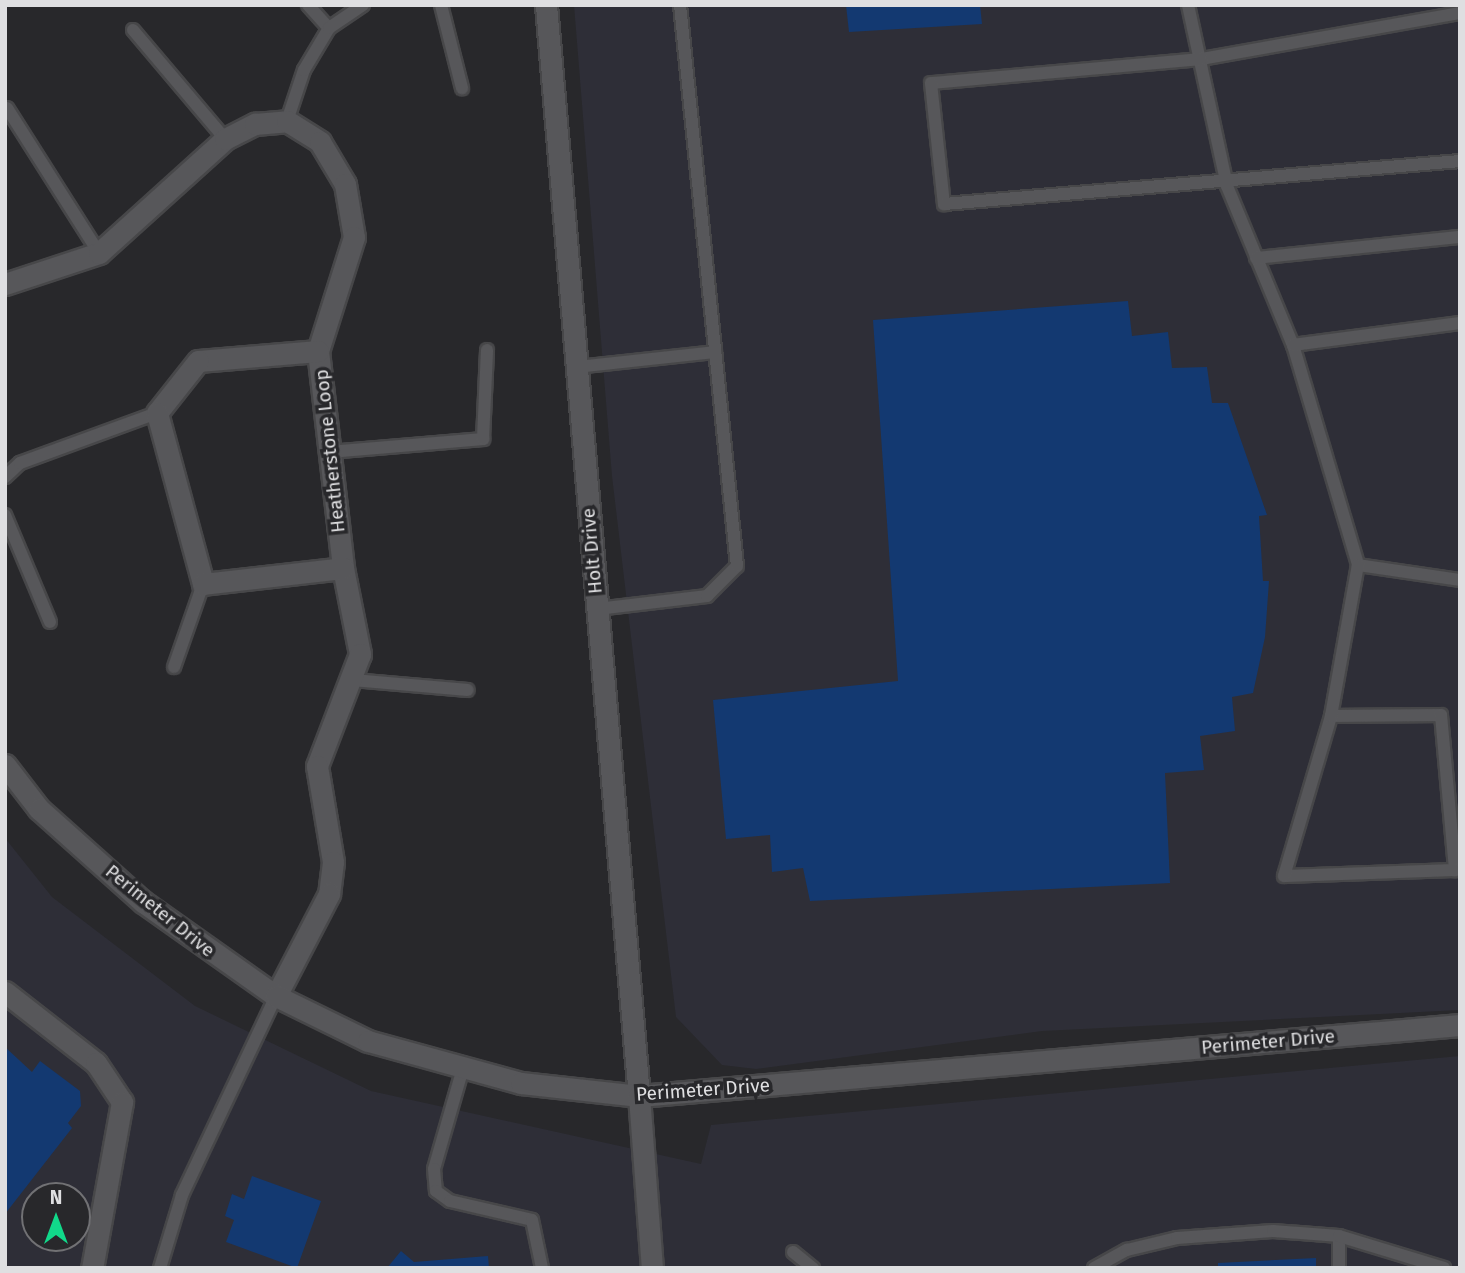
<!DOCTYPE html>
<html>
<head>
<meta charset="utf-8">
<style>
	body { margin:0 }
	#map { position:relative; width:1465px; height:1273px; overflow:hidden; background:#28282b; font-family:"Fira Sans",sans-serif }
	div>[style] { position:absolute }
	.built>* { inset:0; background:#2e2e37 }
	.building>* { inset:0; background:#133971 }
	.roads { filter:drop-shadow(2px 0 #474749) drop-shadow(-2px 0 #474749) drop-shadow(0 2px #474749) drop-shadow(0 -2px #474749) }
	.lane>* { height:12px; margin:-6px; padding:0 6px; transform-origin:6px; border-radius:6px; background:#57575a }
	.street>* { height:21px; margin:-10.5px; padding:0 10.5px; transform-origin:10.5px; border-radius:10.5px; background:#57575a }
	.secondary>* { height:21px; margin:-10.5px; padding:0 10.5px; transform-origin:10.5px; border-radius:10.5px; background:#57575a }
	span { translate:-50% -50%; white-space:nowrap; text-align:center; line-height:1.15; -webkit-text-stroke:7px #28282b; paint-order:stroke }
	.street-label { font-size:19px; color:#dfdfe1 }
	.frame { position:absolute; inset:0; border:7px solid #dfdfe1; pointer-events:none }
	.north { position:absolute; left:21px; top:1182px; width:70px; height:70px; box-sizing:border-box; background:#28282b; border:2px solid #717174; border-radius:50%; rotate:0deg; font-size:19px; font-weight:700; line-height:28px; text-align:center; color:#dfdfe1 }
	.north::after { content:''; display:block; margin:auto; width:24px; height:32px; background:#11d98a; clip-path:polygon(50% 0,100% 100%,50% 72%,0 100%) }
</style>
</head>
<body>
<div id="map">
	<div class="built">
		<i style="clip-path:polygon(574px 5px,1460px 5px,1460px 1010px,1042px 1031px,756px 1069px,722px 1065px,676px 1017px,612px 476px)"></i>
		<i style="clip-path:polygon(evenodd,5px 838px,52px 897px,195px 1006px,371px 1091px,701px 1164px,711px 1125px,1460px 1056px,1460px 1268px,5px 1268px,5px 838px,35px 1196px,77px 1196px,77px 1238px,35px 1238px,35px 1196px)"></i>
	</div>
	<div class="building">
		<i style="clip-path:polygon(846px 5px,980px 5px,982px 24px,849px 32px)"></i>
		<i style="clip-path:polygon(1128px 301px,1132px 336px,1168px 332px,1172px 368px,1207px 367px,1212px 403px,1228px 403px,1267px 515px,1259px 516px,1263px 581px,1269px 581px,1265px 637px,1253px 693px,1232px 697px,1235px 731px,1200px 736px,1204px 770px,1165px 773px,1170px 883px,810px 901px,803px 868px,772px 872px,770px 835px,726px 839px,713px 700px,898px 681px,873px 320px)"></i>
		<i style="clip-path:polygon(5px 1047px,32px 1072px,40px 1061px,80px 1091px,81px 1106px,68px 1123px,72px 1128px,5px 1214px)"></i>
		<i style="clip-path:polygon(252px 1176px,321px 1201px,297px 1268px,226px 1242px,234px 1220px,225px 1216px,232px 1194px,244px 1199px)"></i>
		<i style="clip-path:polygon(401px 1251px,414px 1262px,488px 1256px,489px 1268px,387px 1268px)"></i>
		<i style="clip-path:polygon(1316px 1258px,1316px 1268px,1218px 1268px,1218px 1263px)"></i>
	</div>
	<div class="roads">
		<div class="lane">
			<i style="left:308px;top:5px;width:31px;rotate:48deg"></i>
			<i style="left:441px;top:5px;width:86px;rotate:75.8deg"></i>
			<i style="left:1188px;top:5px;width:185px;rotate:77.8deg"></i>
			<i style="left:1227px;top:186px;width:172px;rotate:67.5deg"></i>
			<i style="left:1293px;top:345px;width:229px;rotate:73.5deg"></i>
			<i style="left:1358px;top:565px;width:103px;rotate:8.4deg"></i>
			<i style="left:1460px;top:13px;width:263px;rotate:169.9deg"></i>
			<i style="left:1201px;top:59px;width:271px;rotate:174.9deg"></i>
			<i style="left:931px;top:83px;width:122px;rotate:83.9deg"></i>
			<i style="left:944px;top:204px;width:518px;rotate:-4.76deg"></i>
			<i style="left:133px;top:30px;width:143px;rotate:49.8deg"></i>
			<i style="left:7px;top:108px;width:172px;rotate:57.6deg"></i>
			<i style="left:287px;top:121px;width:54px;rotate:-71.6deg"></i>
			<i style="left:304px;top:70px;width:49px;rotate:-59.2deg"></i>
			<i style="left:329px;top:28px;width:41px;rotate:-34.1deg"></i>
			<i style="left:1256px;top:258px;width:205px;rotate:-5.9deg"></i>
			<i style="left:1293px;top:345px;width:168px;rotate:-7.5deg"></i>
			<i style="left:577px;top:367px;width:139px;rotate:-6.2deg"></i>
			<i style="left:329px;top:452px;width:155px;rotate:-4.8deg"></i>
			<i style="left:483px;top:439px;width:89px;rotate:-87.4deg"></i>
			<i style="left:5px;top:477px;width:21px;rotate:-43deg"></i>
			<i style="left:20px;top:463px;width:146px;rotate:-20.1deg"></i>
			<i style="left:5px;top:515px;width:116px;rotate:67.2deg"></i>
			<i style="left:597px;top:609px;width:111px;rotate:-6.7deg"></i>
			<i style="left:707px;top:596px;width:42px;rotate:-45deg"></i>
			<i style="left:737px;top:566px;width:564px;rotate:-95.8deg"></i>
			<i style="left:174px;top:667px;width:88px;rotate:-70.7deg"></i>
			<i style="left:353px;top:680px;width:115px;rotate:5deg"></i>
			<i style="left:1331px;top:716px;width:110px;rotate:-0.5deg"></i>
			<i style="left:1441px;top:715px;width:156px;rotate:84.8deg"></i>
			<i style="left:1455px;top:870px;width:171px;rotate:178deg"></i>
			<i style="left:1284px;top:876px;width:167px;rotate:-73.6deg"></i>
			<i style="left:1331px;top:716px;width:153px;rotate:-79.9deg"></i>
			<i style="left:463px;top:1068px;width:105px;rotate:106deg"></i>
			<i style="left:434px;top:1169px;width:22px;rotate:85deg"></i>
			<i style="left:436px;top:1191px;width:17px;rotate:36deg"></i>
			<i style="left:450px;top:1201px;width:84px;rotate:13deg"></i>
			<i style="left:532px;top:1220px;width:49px;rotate:78.2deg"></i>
			<i style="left:1339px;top:1236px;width:32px;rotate:90deg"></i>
			<i style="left:793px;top:1252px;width:26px;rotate:39deg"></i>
			<i style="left:160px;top:1268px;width:76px;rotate:-73.2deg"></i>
			<i style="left:182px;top:1195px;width:220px;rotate:-64.7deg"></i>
			<i style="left:1094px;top:1268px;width:38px;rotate:-29deg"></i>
			<i style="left:1127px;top:1250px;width:51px;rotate:-13.5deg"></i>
			<i style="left:1177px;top:1238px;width:96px;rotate:-4.2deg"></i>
			<i style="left:1273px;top:1231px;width:66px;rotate:4.3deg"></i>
			<i style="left:1339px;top:1236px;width:110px;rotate:16.9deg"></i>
		</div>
		<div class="street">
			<i style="left:546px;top:5px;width:1095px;rotate:85.13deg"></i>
			<i style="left:5px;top:284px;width:99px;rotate:-18.3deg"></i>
			<i style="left:99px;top:253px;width:170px;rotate:-42.1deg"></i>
			<i style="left:225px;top:139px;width:34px;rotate:-27deg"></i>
			<i style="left:255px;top:124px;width:32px;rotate:-5deg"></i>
			<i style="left:287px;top:121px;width:39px;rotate:32deg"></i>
			<i style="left:320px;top:142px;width:49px;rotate:59.2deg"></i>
			<i style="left:345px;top:184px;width:54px;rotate:80.4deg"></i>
			<i style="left:354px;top:237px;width:120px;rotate:107.5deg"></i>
			<i style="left:318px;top:351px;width:218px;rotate:83.4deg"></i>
			<i style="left:343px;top:568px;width:88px;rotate:78.8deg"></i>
			<i style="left:360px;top:654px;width:120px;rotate:111deg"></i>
			<i style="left:317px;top:766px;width:97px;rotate:80.5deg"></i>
			<i style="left:333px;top:862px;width:32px;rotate:97deg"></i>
			<i style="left:329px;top:894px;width:115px;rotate:117.5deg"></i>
			<i style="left:318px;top:351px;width:120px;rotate:175.2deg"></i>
			<i style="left:198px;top:361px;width:66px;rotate:128.3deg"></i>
			<i style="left:157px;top:413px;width:177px;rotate:74.9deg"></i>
			<i style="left:203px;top:584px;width:141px;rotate:-6.5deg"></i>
			<i style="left:5px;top:992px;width:115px;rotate:38deg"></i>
			<i style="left:96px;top:1063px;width:47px;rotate:56.3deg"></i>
			<i style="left:122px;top:1102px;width:169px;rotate:100.2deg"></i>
		</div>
		<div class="secondary">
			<i style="left:5px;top:765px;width:56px;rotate:52.3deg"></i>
			<i style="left:39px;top:809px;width:140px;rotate:41.8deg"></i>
			<i style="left:143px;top:902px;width:163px;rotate:35.3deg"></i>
			<i style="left:276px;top:996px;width:102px;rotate:26.1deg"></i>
			<i style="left:368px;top:1041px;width:159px;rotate:15.4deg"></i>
			<i style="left:521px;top:1083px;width:119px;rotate:6.3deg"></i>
			<i style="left:639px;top:1096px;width:824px;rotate:-4.94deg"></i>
			<i style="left:639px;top:1096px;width:172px;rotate:85.7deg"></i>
		</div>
	</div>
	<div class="street-label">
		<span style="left:330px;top:451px;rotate:-96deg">Heatherstone Loop</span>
		<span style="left:592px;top:551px;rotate:-95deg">Holt Drive</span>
		<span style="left:160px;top:911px;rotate:39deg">Perimeter Drive</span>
		<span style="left:1268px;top:1042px;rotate:-5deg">Perimeter Drive</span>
		<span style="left:703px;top:1090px;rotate:-4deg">Perimeter Drive</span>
	</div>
	<div class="frame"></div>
	<div class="north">N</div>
</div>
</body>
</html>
